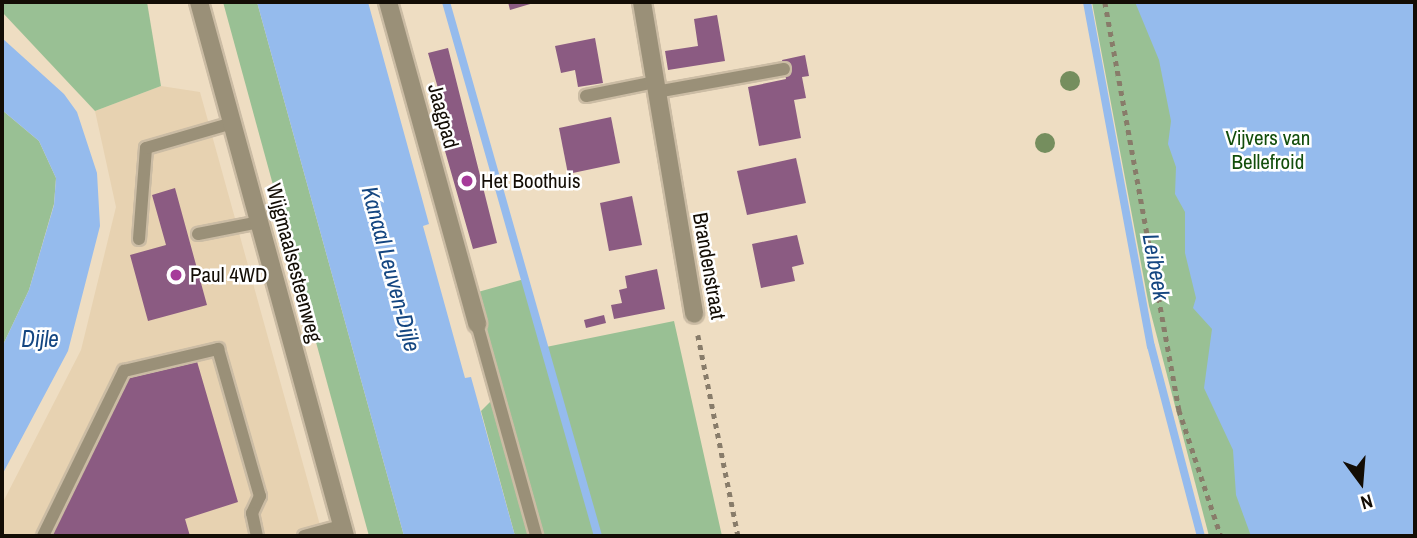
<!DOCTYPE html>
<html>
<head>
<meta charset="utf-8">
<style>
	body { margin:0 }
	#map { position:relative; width:1417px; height:538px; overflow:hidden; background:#eeddc2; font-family:"Archivo Narrow",sans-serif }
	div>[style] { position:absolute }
	.built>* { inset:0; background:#e7d2b1 }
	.green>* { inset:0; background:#99c094 }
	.water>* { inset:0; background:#95bbed }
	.stream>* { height:8px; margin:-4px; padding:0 4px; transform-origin:4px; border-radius:4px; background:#95bbed }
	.building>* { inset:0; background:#8b5b82 }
	.path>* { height:4.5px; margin-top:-2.25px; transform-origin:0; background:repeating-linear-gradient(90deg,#887c6a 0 5px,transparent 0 10px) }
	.roads { filter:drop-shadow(2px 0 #cbbca4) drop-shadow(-2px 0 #cbbca4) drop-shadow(0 2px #cbbca4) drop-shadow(0 -2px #cbbca4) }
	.service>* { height:12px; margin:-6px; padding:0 6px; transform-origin:6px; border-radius:6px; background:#9a9078 }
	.minor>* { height:18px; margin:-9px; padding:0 9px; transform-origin:9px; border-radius:9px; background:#9a9078 }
	.tertiary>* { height:18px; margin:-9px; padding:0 9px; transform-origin:9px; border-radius:9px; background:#9a9078 }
	.trees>* { width:20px; height:20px; margin:-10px; border-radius:50%; background:#758e5e }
	.dots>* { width:19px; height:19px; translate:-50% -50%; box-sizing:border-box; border:4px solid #fff; border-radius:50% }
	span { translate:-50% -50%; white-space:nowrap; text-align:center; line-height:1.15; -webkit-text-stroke:5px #fff; paint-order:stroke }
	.street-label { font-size:21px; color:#130d05 }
	.park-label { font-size:21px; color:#124e0c }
	.poi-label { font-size:21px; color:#130d05 }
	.left { translate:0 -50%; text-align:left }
	.water-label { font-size:23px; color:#144681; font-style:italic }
	.frame { position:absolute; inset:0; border:4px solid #130d05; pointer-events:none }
	.north { position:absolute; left:1326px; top:447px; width:70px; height:70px; -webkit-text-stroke:5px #fff; paint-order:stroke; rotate:164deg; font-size:19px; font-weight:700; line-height:28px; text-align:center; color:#130d05 }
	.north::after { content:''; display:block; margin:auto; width:24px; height:32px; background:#130d05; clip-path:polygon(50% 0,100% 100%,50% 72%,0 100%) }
</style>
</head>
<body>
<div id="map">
	<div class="built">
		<i style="clip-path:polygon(161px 86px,200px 92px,323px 536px,2px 536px,2px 504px,81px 350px,116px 207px,95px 111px)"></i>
	</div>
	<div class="green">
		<i style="clip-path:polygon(2px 2px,147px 2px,161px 86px,95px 111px,2px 12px)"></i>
		<i style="clip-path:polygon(223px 2px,257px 2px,404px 536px,369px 536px)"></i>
		<i style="clip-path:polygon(1092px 2px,1415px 2px,1415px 536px,1209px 536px,1149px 306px)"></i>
		<i style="clip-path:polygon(2px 110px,39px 141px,56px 178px,54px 204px,29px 290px,2px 347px)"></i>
		<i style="clip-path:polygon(528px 278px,546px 347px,674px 321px,722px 536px,515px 536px,481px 411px,502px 390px,476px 298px,478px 292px)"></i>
	</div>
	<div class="water">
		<i style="clip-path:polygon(257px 2px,368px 2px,429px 224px,423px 226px,465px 378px,471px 377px,515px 536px,404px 536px)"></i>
		<i style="clip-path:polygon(1135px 2px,1415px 2px,1415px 536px,1251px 536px,1236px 495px,1233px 450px,1204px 388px,1212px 329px,1193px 308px,1196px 298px,1185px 253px,1185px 212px,1175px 194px,1176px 167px,1168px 144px,1171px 121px,1159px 60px)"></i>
		<i style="clip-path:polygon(2px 38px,64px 94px,77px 112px,97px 173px,100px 226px,68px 351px,2px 475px,2px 347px,29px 290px,54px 205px,56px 178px,39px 141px,2px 110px)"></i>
	</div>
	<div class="stream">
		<i style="left:446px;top:2px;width:555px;rotate:74.11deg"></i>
		<i style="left:1087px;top:2px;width:350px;rotate:79.5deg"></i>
		<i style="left:1151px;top:346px;width:196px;rotate:75.3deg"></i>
	</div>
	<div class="building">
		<i style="clip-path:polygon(508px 2px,537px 2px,510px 10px)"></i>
		<i style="clip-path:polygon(717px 15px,725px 61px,668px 70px,665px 51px,698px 46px,694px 19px)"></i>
		<i style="clip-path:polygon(595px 38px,603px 83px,578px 87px,575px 70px,561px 73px,555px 46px)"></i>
		<i style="clip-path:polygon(448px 48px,497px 243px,473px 249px,433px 109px,443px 106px,428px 53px)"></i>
		<i style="clip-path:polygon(805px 55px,809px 76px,802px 77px,806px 98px,794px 100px,801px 138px,759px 146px,748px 87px,786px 79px,782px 60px)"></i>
		<i style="clip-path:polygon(611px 117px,620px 163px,568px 174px,559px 128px)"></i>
		<i style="clip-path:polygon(796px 158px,806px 203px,747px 215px,737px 171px)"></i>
		<i style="clip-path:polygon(175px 188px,207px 305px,148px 321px,130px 255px,166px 245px,152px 195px)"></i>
		<i style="clip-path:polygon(632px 196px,642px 245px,609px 251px,600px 203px)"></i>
		<i style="clip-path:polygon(797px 235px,804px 264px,792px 267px,795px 281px,761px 288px,752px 244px)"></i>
		<i style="clip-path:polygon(657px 269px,665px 309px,614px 319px,611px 305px,622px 303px,619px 290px,627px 288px,625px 276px)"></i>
		<i style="clip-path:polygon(604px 315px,606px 323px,586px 328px,584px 320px)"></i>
		<i style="clip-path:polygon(196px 358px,238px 502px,185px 519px,190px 536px,51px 536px,130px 375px)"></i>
	</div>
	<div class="path">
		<i style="left:1105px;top:2px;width:415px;rotate:79.7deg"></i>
		<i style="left:1179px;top:410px;width:133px;rotate:71.6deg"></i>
		<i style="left:698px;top:335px;width:205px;rotate:78.7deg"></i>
	</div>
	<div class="roads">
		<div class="service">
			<i style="left:656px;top:92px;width:130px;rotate:-10.2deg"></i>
			<i style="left:586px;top:96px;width:70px;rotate:-11.5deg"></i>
			<i style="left:198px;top:234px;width:62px;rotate:-11.1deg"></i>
			<i style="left:139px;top:239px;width:91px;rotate:-85.6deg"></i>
			<i style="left:146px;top:148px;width:90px;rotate:-16.2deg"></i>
			<i style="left:477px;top:324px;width:220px;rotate:74.4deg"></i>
			<i style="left:43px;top:536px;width:184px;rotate:-63.9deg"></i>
			<i style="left:124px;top:371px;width:97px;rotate:-13.2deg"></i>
			<i style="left:218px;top:349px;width:153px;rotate:74.1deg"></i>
			<i style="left:260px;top:496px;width:19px;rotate:115deg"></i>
			<i style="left:252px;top:513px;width:24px;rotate:78deg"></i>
			<i style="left:304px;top:536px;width:39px;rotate:-15deg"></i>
		</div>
		<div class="minor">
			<i style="left:388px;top:2px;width:334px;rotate:74.5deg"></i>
			<i style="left:642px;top:2px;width:316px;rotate:80.5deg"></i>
		</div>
		<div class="tertiary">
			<i style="left:199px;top:2px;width:554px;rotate:74.71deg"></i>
		</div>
	</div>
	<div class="trees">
		<i style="left:1070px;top:81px"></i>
		<i style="left:1045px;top:143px"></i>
	</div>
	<div class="dots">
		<i style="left:467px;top:181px;background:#a63a99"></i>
		<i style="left:176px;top:275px;background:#a63a99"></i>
	</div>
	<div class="street-label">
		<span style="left:443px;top:116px;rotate:75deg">Jaagpad</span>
		<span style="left:294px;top:263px;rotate:75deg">Wijgmaalsesteenweg</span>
		<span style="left:709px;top:266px;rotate:80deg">Brandenstraat</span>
	</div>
	<div class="park-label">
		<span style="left:1268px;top:150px">Vijvers van<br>Bellefroid</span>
	</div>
	<div class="poi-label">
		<span class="left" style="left:481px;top:181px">Het Boothuis</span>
		<span class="left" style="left:190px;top:275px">Paul 4WD</span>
	</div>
	<div class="water-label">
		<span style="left:1156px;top:267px;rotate:80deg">Leibeek</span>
		<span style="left:391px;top:269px;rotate:75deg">Kanaal Leuven-Dijle</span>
		<span style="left:40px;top:339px">Dijle</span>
	</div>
	<div class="frame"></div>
	<div class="north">N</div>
</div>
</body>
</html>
